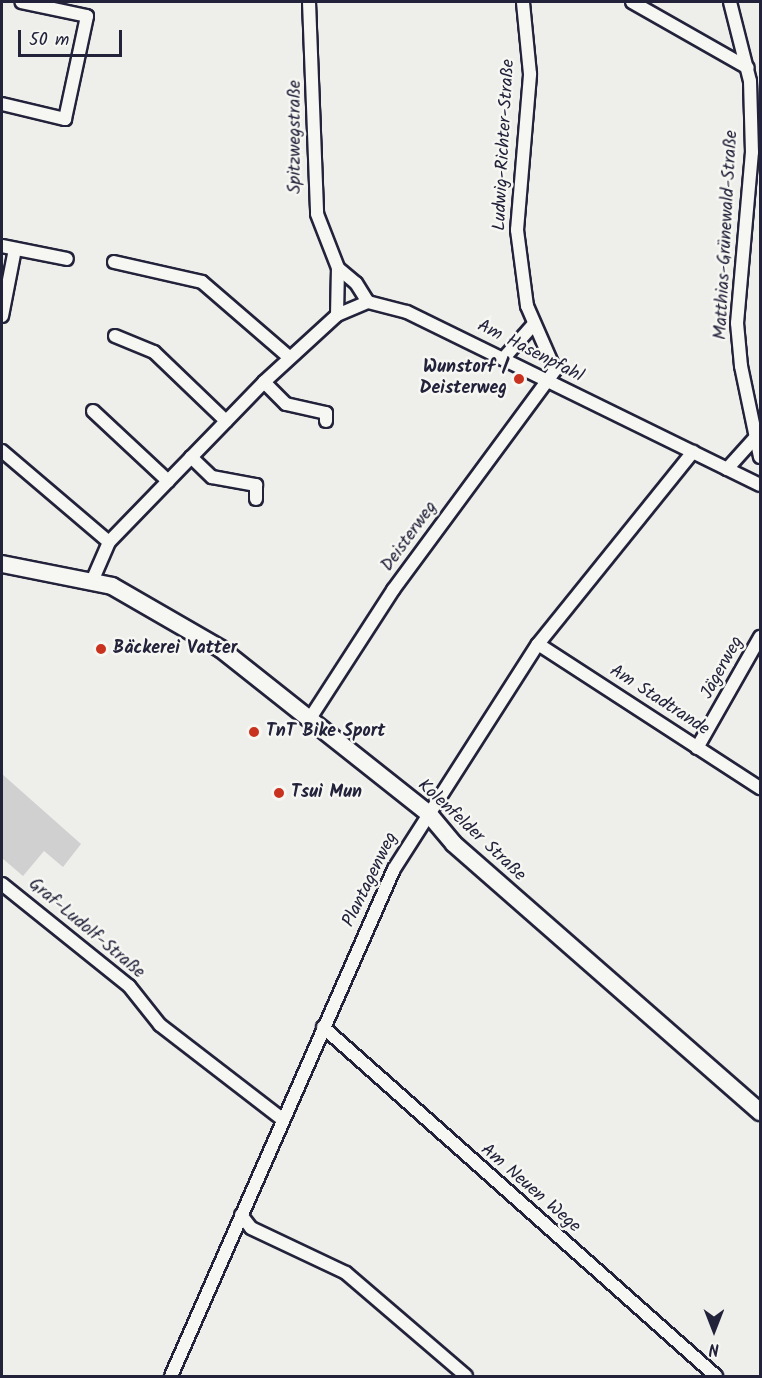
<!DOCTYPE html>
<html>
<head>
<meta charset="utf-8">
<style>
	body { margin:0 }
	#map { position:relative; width:762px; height:1378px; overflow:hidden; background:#eeeeeb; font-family:Kalam,sans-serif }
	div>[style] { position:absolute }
	.green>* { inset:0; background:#d0d0d1 }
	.roads { filter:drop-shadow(2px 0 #22223b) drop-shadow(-2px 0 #22223b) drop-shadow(0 2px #22223b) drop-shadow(0 -2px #22223b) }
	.minor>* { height:12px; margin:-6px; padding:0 6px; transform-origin:6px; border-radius:6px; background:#f6f6f2 }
	.secondary>* { height:16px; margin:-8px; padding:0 8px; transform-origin:8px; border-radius:8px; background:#f6f6f2 }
	.dots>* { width:16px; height:16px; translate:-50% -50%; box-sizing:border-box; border:3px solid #f6f6f2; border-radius:50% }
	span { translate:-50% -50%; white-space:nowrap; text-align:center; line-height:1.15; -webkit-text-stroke:5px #f6f6f2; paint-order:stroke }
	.street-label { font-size:18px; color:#22223b }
	.poi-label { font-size:18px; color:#22223b; font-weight:700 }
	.right { translate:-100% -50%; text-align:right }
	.left { translate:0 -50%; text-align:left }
	.frame { position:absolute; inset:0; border:3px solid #22223b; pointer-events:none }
	.north { position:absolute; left:684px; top:1300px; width:60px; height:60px; -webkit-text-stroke:4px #f6f6f2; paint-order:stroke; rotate:180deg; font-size:16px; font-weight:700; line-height:24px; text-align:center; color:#22223b }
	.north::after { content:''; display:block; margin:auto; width:21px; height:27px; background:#22223b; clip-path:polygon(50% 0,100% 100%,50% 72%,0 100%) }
	.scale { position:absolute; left:18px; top:30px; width:104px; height:27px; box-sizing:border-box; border:3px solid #22223b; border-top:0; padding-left:8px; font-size:18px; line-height:21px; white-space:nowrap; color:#22223b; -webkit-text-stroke:4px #f6f6f2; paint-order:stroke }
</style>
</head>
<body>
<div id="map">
	<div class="green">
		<i style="clip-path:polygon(2px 774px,81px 844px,63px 867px,44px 851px,23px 876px,2px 858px)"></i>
	</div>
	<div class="roads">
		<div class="minor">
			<i style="left:309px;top:2px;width:212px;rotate:87.8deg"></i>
			<i style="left:317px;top:214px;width:58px;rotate:68.7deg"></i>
			<i style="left:338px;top:268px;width:23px;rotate:40deg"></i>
			<i style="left:356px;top:283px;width:22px;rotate:58deg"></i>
			<i style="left:632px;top:2px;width:133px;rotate:29.6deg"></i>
			<i style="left:730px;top:2px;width:81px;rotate:75.8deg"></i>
			<i style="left:750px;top:81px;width:71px;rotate:88.4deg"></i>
			<i style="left:752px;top:152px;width:172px;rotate:95deg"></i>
			<i style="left:737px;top:323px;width:43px;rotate:84.7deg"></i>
			<i style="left:741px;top:366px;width:93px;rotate:78.2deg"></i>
			<i style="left:2px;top:104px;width:65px;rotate:13.4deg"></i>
			<i style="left:65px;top:119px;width:105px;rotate:-77.9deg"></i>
			<i style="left:87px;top:16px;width:67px;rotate:-168deg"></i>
			<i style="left:2px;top:246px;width:66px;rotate:11.3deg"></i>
			<i style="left:114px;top:262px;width:90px;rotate:12.8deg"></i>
			<i style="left:202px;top:282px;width:115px;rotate:40.8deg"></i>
			<i style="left:337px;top:315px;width:47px;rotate:-88.8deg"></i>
			<i style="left:2px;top:316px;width:68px;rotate:-79deg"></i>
			<i style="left:115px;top:336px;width:42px;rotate:22.3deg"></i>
			<i style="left:154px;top:352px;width:100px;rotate:43.8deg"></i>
			<i style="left:503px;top:359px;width:45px;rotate:-48.6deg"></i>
			<i style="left:264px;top:382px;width:31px;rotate:45deg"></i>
			<i style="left:286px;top:404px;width:41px;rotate:12.7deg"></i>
			<i style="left:326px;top:413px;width:8px;rotate:90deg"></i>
			<i style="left:93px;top:411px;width:103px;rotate:43deg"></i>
			<i style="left:2px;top:451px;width:140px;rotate:40.4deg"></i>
			<i style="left:191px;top:457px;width:29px;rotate:44deg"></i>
			<i style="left:212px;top:477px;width:45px;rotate:10.3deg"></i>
			<i style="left:256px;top:485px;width:14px;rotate:90deg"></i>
			<i style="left:727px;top:469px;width:40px;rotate:-48deg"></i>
			<i style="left:93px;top:579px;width:40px;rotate:-66.6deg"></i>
			<i style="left:109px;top:542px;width:223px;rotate:-45.9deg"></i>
			<i style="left:264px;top:382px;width:99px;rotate:-42.5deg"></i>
			<i style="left:337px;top:315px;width:34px;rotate:-23deg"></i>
			<i style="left:368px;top:302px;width:40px;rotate:14.4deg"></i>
			<i style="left:407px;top:312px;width:393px;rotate:26.1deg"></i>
			<i style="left:538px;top:644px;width:265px;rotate:33deg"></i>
			<i style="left:309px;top:720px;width:155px;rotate:-57.1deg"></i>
			<i style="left:393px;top:590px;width:273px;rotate:-53.6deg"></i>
			<i style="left:555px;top:370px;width:70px;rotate:-113.6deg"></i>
			<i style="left:527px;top:306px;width:77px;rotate:-97.5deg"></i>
			<i style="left:517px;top:230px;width:157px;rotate:-85.2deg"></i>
			<i style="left:530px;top:74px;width:72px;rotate:-95.6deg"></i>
			<i style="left:697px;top:748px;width:128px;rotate:-60.4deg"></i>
			<i style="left:2px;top:884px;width:163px;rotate:38.8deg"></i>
			<i style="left:129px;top:986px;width:50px;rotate:51.5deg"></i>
			<i style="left:160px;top:1025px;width:154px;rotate:37.6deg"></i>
			<i style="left:323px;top:1027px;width:526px;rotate:41.61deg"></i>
			<i style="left:241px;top:1215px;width:16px;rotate:52deg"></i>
			<i style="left:251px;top:1228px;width:105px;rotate:25.3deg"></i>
			<i style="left:346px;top:1273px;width:158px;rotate:40.6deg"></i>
			<i style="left:171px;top:1376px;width:554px;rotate:-66.26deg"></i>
			<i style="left:394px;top:869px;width:267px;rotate:-57.4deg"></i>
			<i style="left:538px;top:644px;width:247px;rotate:-51.1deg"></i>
		</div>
		<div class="secondary">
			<i style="left:2px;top:564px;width:112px;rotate:11.3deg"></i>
			<i style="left:112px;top:586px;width:126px;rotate:30deg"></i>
			<i style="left:221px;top:649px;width:264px;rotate:38.4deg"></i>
			<i style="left:428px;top:813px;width:40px;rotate:50deg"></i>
			<i style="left:454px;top:844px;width:407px;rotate:41.2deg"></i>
		</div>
	</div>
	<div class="dots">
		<i style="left:519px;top:379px;background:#c8321e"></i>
		<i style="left:101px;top:649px;background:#c8321e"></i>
		<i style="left:254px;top:732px;background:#c8321e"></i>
		<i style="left:279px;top:793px;background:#c8321e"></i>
	</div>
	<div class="street-label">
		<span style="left:296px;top:137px;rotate:-90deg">Spitzwegstraße</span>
		<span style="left:505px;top:145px;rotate:-87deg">Ludwig-Richter-Straße</span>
		<span style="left:727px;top:235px;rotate:-87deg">Matthias-Grünewald-Straße</span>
		<span style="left:530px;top:352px;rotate:27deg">Am Hasenpfahl</span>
		<span style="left:410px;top:537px;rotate:-54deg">Deisterweg</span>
		<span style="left:723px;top:668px;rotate:-61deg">Jägerweg</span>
		<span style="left:659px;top:701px;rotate:33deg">Am Stadtrande</span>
		<span style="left:471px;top:831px;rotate:43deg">Kolenfelder Straße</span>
		<span style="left:371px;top:880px;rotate:-64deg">Plantagenweg</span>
		<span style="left:86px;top:929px;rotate:40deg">Graf-Ludolf-Straße</span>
		<span style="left:530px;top:1189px;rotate:41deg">Am Neuen Wege</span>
	</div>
	<div class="poi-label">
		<span class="right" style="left:507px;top:379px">Wunstorf /<br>Deisterweg</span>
		<span class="left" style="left:113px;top:649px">Bäckerei Vatter</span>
		<span class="left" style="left:266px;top:732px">TnT Bike Sport</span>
		<span class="left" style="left:291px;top:793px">Tsui Mun</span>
	</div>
	<div class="frame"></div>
	<div class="north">N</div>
	<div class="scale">50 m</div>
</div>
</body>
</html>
